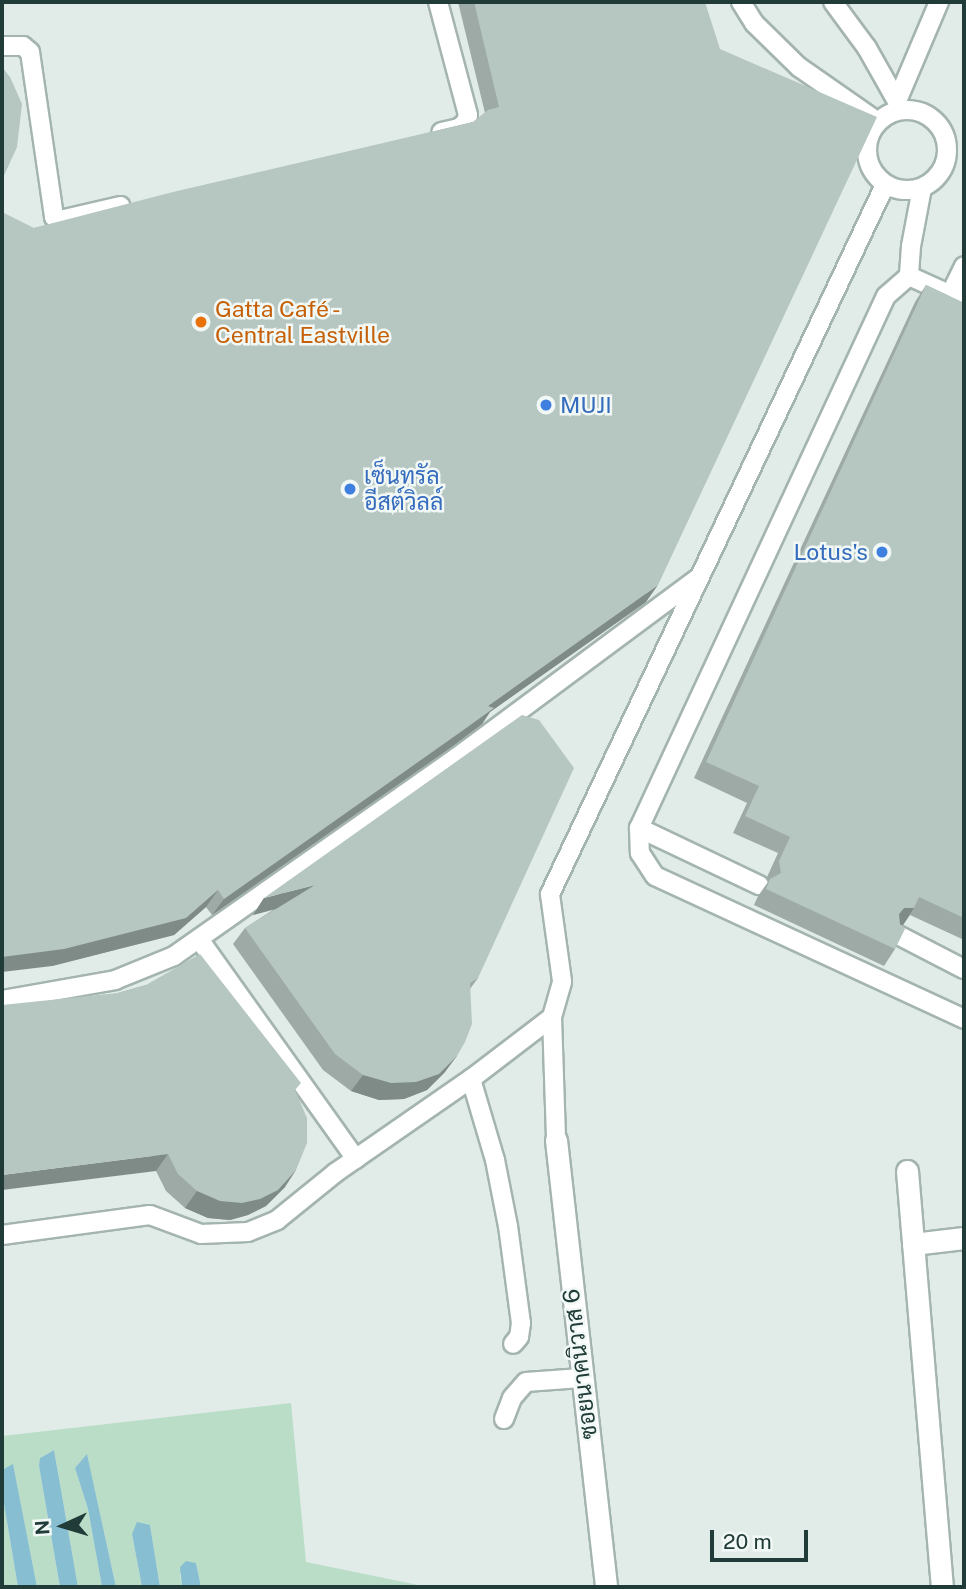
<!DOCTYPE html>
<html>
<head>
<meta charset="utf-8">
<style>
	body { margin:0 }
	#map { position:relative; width:966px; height:1589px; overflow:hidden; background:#e1ece8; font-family:"Public Sans",Sarabun,sans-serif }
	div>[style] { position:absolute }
	.green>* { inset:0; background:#b9ddc7 }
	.water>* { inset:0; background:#88bed1 }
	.roads { filter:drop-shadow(2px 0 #a4b4b0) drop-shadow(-2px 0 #a4b4b0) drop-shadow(0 2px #a4b4b0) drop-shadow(0 -2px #a4b4b0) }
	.service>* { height:18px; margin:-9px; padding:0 9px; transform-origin:9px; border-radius:9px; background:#fff }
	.service>.ring { margin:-9px; padding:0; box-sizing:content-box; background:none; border:18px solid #fff; border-radius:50% }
	.minor>* { height:21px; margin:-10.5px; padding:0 10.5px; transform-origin:10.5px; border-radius:10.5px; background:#fff }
	.wall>* { inset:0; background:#9daaa6 }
	.shaded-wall>* { inset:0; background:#7f8b87 }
	.building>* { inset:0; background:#b6c6c1 }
	.dots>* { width:19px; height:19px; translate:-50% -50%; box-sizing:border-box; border:4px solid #f1f8f5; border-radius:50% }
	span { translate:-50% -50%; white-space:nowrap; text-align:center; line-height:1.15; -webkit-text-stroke:5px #f1f8f5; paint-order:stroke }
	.food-label { font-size:23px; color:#c56008 }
	.left { translate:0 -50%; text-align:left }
	.shop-label { font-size:23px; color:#366cbe }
	.right { translate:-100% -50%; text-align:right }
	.street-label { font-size:23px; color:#213c38 }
	.frame { position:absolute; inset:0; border:4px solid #213c38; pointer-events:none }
	.north { position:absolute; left:28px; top:1491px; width:70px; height:70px; -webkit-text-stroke:5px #f1f8f5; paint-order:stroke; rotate:266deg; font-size:19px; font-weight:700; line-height:28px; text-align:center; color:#213c38 }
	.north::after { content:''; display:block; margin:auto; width:24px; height:32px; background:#213c38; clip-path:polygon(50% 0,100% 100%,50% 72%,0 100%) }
	.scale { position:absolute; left:710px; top:1530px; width:98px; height:32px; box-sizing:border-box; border:4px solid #213c38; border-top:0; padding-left:9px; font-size:21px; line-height:24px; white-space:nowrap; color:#213c38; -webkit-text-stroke:5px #f1f8f5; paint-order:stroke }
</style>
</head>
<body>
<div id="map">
	<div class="green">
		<i style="clip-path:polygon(291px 1403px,306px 1562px,428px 1587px,201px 1587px,196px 1563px,180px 1575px,182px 1587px,160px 1587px,150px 1525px,132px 1534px,142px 1587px,116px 1587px,87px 1455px,75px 1468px,88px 1509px,102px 1587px,78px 1587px,54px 1450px,41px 1457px,39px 1466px,60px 1587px,37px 1587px,13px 1465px,2px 1470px,2px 1436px)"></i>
		<i style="clip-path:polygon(2px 1492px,18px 1587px,2px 1587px)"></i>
	</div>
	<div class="water">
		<i style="clip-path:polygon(54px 1450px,78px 1587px,60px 1587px,39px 1466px,40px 1458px)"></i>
		<i style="clip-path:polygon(87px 1454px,116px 1587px,102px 1587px,88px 1509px,75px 1468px)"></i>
		<i style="clip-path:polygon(13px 1464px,37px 1587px,18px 1587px,2px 1492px,2px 1470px)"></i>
		<i style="clip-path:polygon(137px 1522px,150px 1525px,160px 1587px,142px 1587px,132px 1534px)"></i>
		<i style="clip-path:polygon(186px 1561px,196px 1563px,201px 1587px,182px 1587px,180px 1567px)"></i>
	</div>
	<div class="roads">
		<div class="service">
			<i style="left:438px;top:2px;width:117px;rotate:75.1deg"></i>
			<i style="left:468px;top:115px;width:7px;rotate:106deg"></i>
			<i style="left:466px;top:122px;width:9px;rotate:139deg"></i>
			<i style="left:459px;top:128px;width:18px;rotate:167deg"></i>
			<i style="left:741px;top:2px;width:25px;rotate:58deg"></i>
			<i style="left:754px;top:23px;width:63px;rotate:44.4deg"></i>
			<i style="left:799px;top:67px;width:96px;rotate:34.8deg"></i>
			<i style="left:833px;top:2px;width:57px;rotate:53.5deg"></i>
			<i style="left:867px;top:48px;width:71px;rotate:60.6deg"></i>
			<i style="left:2px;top:46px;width:21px"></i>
			<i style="left:23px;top:46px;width:9px;rotate:41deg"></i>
			<i style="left:30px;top:52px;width:167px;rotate:81.7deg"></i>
			<i style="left:54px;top:217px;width:7px;rotate:27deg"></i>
			<i style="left:60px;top:220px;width:62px;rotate:-13.1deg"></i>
			<i style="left:897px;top:101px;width:108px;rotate:-67deg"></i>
			<i class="ring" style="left:867px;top:110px;width:62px;height:62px"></i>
			<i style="left:922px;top:188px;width:59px;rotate:100.7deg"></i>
			<i style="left:911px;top:246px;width:30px;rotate:94deg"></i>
			<i style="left:909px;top:276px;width:30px;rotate:139deg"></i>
			<i style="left:886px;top:296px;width:587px;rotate:114.9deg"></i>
			<i style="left:639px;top:828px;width:25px;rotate:88deg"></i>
			<i style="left:640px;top:853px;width:27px;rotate:57deg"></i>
			<i style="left:655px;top:876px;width:340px;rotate:24.8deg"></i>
			<i style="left:909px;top:276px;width:60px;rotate:24.4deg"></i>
			<i style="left:950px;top:295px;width:32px;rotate:-64deg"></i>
			<i style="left:639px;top:828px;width:133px;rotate:25.4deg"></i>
			<i style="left:898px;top:935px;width:74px;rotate:27.3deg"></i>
			<i style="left:199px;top:939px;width:270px;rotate:54.5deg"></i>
			<i style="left:2px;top:1000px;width:115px;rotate:-10deg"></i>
			<i style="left:115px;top:980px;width:64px;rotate:-22.1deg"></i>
			<i style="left:174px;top:956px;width:346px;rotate:-35.1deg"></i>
			<i style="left:457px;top:757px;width:299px;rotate:-36.6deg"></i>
			<i style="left:552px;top:1017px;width:123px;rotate:88.1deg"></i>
			<i style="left:471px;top:1079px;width:84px;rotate:73.5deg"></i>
			<i style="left:495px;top:1160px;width:67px;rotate:78.9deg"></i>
			<i style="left:508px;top:1226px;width:98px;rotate:82.4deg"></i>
			<i style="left:521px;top:1323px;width:14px;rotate:98deg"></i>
			<i style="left:519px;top:1337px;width:9px;rotate:131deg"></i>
			<i style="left:2px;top:1235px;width:149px;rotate:-7.7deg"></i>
			<i style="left:150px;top:1215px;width:54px;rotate:20.4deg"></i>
			<i style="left:201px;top:1234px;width:47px;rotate:-2.4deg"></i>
			<i style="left:248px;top:1232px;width:31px;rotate:-22deg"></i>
			<i style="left:277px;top:1220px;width:75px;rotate:-39deg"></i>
			<i style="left:335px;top:1173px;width:165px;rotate:-34.7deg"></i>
			<i style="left:471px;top:1079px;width:102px;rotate:-37.4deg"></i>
			<i style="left:552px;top:1017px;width:37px;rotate:-74deg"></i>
			<i style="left:562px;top:981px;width:88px;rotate:-97.9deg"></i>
			<i style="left:550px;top:894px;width:784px;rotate:-64.71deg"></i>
			<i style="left:504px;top:1419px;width:22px;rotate:-69deg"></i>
			<i style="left:512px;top:1398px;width:21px;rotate:-49deg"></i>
			<i style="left:526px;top:1382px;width:55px;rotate:-4.2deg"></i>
		</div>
		<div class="minor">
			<i style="left:556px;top:1140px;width:450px;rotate:83.6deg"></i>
			<i style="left:907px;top:1171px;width:417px;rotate:85.2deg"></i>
			<i style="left:913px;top:1244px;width:51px;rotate:-6.7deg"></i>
		</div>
	</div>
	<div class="wall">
		<i style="clip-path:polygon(458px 2px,705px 2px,646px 602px,490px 712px,482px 724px,450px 748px,212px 915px,206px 907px,174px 935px,52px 966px,34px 228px,473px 122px,485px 113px)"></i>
		<i style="clip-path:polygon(926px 285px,964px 303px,964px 940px,910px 915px,903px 925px,901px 925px,895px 949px,884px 966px,754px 905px,758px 896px,768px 882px,767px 877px,778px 853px,733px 833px,747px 803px,694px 778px,915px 302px)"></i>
		<i style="clip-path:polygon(264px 898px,478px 978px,470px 989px,445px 1072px,427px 1090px,404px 1099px,379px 1100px,351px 1091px,323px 1070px,233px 944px,245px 928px,276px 908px,253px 915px)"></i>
		<i style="clip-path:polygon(146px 985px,296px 1091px,285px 1187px,266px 1206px,248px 1215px,230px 1220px,208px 1218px,185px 1208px,166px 1191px,156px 1171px,118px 993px)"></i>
	</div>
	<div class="shaded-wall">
		<i style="clip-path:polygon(658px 585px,646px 602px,490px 712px,482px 724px,450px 748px,212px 915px,224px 899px,488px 706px)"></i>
		<i style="clip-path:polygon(315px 885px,303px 902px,253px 915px,264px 898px)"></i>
		<i style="clip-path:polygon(218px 890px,206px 907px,174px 935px,52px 966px,2px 972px,2px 957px)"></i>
		<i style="clip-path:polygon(904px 908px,914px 908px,903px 925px,892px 925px,899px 914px)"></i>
		<i style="clip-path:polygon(457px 1056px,445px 1072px,427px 1090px,404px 1099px,379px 1100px,351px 1091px,363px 1075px)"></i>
		<i style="clip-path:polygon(168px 1154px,156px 1171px,2px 1190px,2px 1175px)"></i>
		<i style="clip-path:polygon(296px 1170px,285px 1187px,266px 1206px,248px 1215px,230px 1220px,208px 1218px,185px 1208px,197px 1191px)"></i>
	</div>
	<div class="building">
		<i style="clip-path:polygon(474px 2px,705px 2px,720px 49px,877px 117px,658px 585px,488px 706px,494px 708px,462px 731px,224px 899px,218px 890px,186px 918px,64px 949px,2px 957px,2px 212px,34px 228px,173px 192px,473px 122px,488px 110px,499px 107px)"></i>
		<i style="clip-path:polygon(2px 67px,10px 77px,22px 104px,17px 147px,2px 180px)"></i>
		<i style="clip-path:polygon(926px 285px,964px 303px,964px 918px,919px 897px,914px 908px,904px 908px,899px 914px,900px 924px,905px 929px,895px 949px,766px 889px,770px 879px,781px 873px,779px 861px,790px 837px,745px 816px,759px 786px,706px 762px)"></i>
		<i style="clip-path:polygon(522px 715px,539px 720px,574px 768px,478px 978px,470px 983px,472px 1024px,465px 1042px,457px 1056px,439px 1074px,416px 1082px,391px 1083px,363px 1075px,335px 1054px,245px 928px,315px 885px,264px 898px)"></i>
		<i style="clip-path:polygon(200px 954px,301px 1083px,295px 1090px,307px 1118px,307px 1143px,296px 1170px,278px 1190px,260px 1199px,242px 1203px,220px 1201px,197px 1191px,178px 1174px,168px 1154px,2px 1175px,2px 1005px,118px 993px,146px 985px)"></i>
	</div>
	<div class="dots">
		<i style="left:201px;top:322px;background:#e8710a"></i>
		<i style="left:546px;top:405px;background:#3f7fe0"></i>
		<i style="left:350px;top:489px;background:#3f7fe0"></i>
		<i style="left:882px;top:552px;background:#3f7fe0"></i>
	</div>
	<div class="food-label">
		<span class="left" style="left:215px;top:322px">Gatta Café -<br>Central Eastville</span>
	</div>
	<div class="shop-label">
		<span class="left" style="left:560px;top:405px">MUJI</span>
		<span class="left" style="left:364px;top:489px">เซ็นทรัล<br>อีสต์วิลล์</span>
		<span class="right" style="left:868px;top:552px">Lotus's</span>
	</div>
	<div class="street-label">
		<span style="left:580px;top:1364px;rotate:-97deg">ซอยนาคนิวาส 6</span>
	</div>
	<div class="frame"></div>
	<div class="north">N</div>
	<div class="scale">20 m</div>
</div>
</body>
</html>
